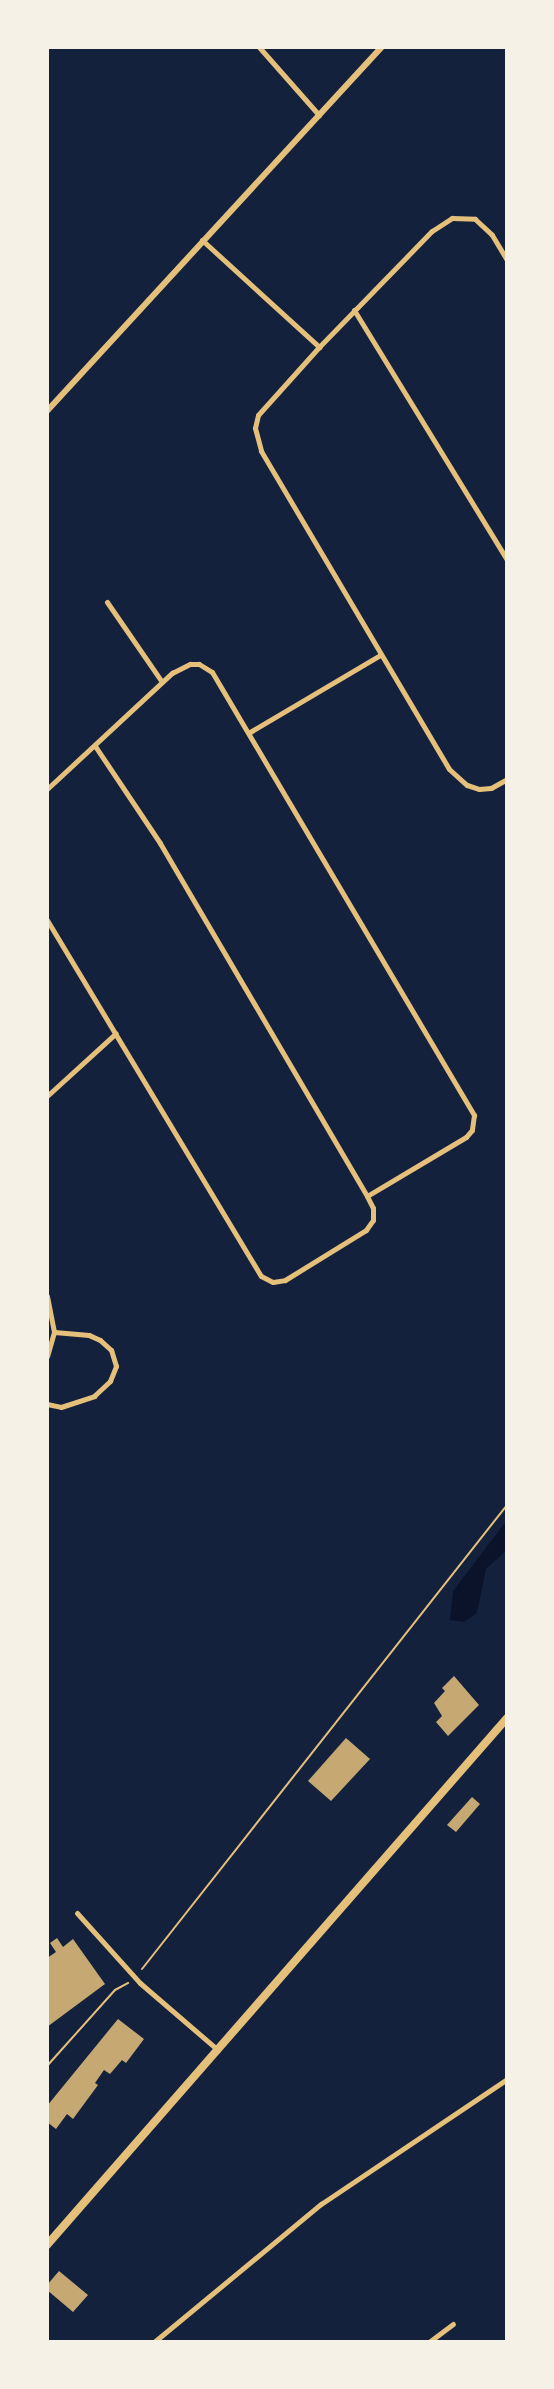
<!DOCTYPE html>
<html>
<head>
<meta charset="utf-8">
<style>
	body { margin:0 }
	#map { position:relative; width:554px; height:2389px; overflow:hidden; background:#14213d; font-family:Literata,serif }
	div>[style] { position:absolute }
	.water>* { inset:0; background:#0b132b }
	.building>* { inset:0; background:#c6a872 }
	.path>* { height:2px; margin:-1px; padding:0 1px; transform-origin:1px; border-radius:1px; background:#e5c07b }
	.minor>* { height:5px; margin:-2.5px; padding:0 2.5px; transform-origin:2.5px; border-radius:2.5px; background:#e5c07b }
	.tertiary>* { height:6px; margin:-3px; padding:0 3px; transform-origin:3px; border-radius:3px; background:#e5c07b }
	.primary>* { height:8px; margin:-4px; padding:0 4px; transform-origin:4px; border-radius:4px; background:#e5c07b }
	span { translate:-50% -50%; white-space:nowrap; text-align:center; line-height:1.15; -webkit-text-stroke:5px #f6f1e7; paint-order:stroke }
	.frame { position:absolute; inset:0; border:49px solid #f6f1e7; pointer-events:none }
</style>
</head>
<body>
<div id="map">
	<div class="water">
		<i style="clip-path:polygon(507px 1520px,507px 1550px,486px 1569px,477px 1613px,464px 1622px,450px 1620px,453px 1591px)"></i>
	</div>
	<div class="building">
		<i style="clip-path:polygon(454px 1676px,479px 1705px,448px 1736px,436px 1722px,442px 1716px,434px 1703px,445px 1691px,442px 1688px)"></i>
		<i style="clip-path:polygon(346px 1738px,370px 1759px,331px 1801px,308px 1781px)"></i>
		<i style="clip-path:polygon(472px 1797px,480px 1804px,456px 1832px,447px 1825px)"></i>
		<i style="clip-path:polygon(57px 1938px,63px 1947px,73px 1939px,105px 1984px,47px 2027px,47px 1958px,56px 1952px,50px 1943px)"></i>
		<i style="clip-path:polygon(118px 2019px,144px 2039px,126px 2063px,122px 2060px,110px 2074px,104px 2070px,95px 2083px,98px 2085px,73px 2119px,67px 2114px,56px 2129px,47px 2122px,47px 2106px)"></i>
		<i style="clip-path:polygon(59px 2271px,88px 2295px,73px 2312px,47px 2290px,47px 2285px)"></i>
	</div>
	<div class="path">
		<i style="left:142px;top:1969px;width:590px;rotate:-51.81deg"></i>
		<i style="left:47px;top:2066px;width:102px;rotate:-48.2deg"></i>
		<i style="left:115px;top:1990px;width:15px;rotate:-28deg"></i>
	</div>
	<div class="minor">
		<i style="left:259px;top:47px;width:91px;rotate:48.6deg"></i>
		<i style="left:202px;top:240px;width:159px;rotate:42.4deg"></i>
		<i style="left:319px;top:347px;width:91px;rotate:131.9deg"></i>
		<i style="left:258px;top:415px;width:13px;rotate:103deg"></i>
		<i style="left:255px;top:428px;width:24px;rotate:75deg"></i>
		<i style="left:261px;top:451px;width:369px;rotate:59.4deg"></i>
		<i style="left:449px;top:769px;width:24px;rotate:42deg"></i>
		<i style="left:467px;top:785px;width:13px;rotate:18deg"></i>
		<i style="left:479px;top:789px;width:12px;rotate:-5deg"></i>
		<i style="left:491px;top:788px;width:18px;rotate:-29deg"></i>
		<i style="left:354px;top:310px;width:293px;rotate:58.5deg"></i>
		<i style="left:319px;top:347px;width:162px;rotate:-45.8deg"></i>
		<i style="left:432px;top:231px;width:24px;rotate:-33deg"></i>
		<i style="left:452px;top:218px;width:23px;rotate:2deg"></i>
		<i style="left:475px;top:219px;width:23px;rotate:43deg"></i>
		<i style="left:492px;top:235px;width:29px;rotate:59deg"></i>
		<i style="left:107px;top:602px;width:97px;rotate:55.5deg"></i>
		<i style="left:250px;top:732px;width:151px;rotate:-30.6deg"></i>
		<i style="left:47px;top:789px;width:171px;rotate:-42.9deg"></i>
		<i style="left:172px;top:673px;width:20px;rotate:-27deg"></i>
		<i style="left:190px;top:664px;width:9px"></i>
		<i style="left:199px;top:664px;width:15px;rotate:32deg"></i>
		<i style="left:212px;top:672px;width:515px;rotate:59.4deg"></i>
		<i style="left:474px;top:1115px;width:15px;rotate:98deg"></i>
		<i style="left:472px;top:1130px;width:9px;rotate:131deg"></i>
		<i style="left:466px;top:1137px;width:115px;rotate:149.2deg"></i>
		<i style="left:47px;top:920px;width:415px;rotate:59deg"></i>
		<i style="left:261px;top:1276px;width:13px;rotate:27deg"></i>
		<i style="left:273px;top:1282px;width:12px;rotate:-9deg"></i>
		<i style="left:285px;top:1280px;width:95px;rotate:-31.7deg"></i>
		<i style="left:366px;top:1230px;width:12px;rotate:-55deg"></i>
		<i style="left:373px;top:1220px;width:12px;rotate:-90deg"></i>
		<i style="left:373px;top:1208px;width:13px;rotate:-117deg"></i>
		<i style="left:367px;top:1196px;width:409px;rotate:-120.4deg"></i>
		<i style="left:160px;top:843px;width:117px;rotate:-123.8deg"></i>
		<i style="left:47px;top:1096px;width:93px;rotate:-42.4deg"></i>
		<i style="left:47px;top:1296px;width:37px;rotate:79deg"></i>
		<i style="left:54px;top:1332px;width:25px;rotate:106deg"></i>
		<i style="left:47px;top:1404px;width:14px;rotate:12deg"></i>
		<i style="left:61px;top:1407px;width:35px;rotate:-18deg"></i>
		<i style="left:94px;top:1396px;width:22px;rotate:-43deg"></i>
		<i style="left:110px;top:1381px;width:16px;rotate:-68deg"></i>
		<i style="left:116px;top:1366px;width:17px;rotate:-107deg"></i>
		<i style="left:111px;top:1350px;width:15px;rotate:-138deg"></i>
		<i style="left:100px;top:1340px;width:12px;rotate:-156deg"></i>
		<i style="left:89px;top:1335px;width:35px;rotate:-175deg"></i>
		<i style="left:77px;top:1913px;width:94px;rotate:48deg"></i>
		<i style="left:140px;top:1983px;width:103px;rotate:40.7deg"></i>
		<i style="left:154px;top:2342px;width:217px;rotate:-39.6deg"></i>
		<i style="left:321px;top:2204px;width:224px;rotate:-33.9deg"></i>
		<i style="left:429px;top:2342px;width:30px;rotate:-37deg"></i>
	</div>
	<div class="tertiary">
		<i style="left:47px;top:411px;width:495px;rotate:-47.4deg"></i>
	</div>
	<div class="primary">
		<i style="left:47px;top:2245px;width:700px;rotate:-48.88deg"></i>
	</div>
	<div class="frame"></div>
</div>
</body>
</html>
